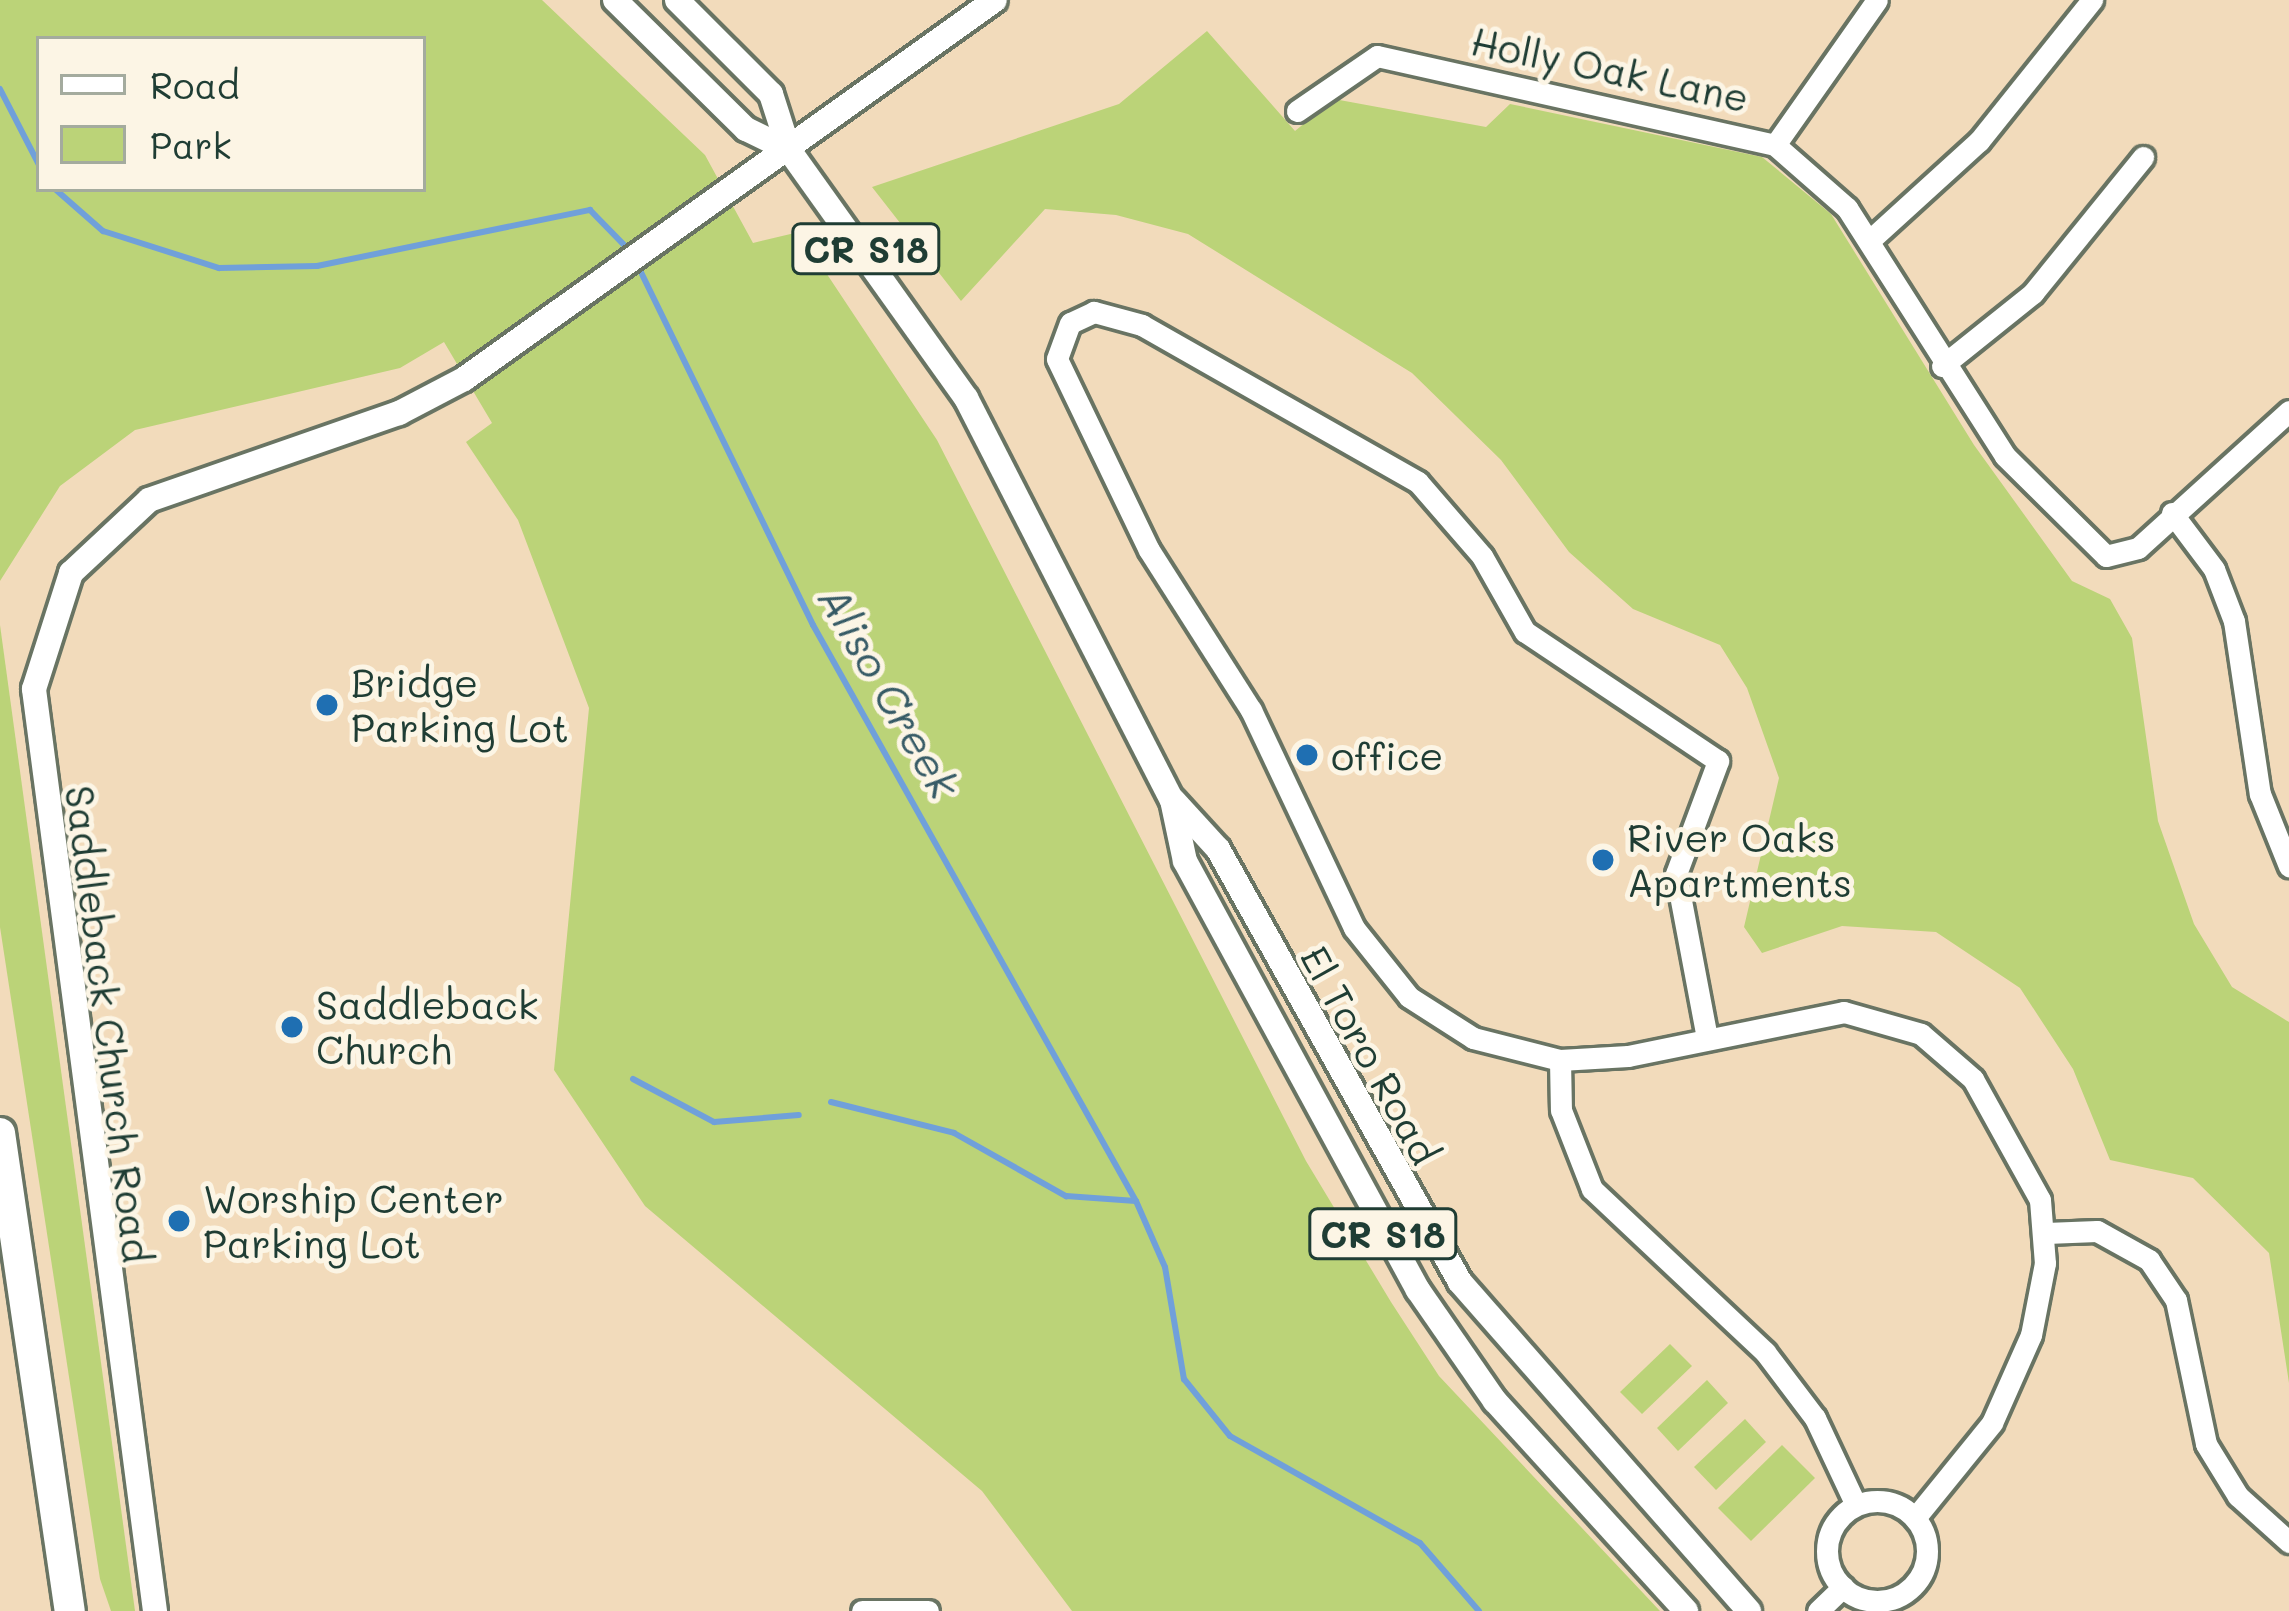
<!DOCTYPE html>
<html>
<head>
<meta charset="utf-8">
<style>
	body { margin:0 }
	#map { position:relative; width:2289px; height:1611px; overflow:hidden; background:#f2dbbb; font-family:Mali,sans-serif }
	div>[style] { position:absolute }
	.green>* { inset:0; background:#bbd378 }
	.stream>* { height:6px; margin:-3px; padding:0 3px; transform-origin:3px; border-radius:3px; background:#70a0da }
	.roads { filter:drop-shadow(3px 0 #697463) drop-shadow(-3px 0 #697463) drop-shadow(0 3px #697463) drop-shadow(0 -3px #697463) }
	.minor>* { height:21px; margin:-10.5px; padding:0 10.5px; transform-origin:10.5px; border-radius:10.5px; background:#fff }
	.minor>.ring { margin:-10.5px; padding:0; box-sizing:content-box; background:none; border:21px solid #fff; border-radius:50% }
	.major>* { height:24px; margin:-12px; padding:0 12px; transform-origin:12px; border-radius:12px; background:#fff }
	.highway>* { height:30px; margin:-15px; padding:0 15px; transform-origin:15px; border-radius:15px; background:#fff }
	.dots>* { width:33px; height:33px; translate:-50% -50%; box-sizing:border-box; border:6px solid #fcf5e5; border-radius:50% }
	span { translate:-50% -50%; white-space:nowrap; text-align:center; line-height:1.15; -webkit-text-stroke:10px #fcf5e5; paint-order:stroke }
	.shield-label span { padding:3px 9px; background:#fcf5e5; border:3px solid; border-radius:9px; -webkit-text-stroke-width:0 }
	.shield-label { font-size:36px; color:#1f3d34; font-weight:700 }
	.street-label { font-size:39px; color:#1f3d34 }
	.poi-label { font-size:39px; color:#1f3d34 }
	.left { translate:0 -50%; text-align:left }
	.water-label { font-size:42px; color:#375b66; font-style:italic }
	.legend { position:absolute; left:36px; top:36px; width:390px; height:156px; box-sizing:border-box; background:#fcf5e5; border:3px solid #a4ab9e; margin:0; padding:15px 21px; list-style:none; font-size:36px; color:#1f3d34 }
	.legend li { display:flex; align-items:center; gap:24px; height:60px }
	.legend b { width:60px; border:3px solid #a4ab9e }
</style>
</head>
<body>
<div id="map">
	<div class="green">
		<i style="clip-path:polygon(evenodd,0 0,542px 0,705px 155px,753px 243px,799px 232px,937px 440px,1306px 1161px,1391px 1302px,1439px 1376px,1660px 1611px,1072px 1611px,982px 1491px,645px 1206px,554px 1070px,589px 708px,518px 520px,466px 442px,492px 423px,444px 342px,400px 368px,135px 430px,60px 486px,0 581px,0 0,39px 39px,423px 39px,423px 189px,39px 189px,39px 39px)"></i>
		<i style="clip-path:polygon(1207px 31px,1295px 131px,1334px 99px,1486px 127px,1510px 104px,1762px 157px,1831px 214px,1974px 445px,2072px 581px,2110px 599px,2132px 638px,2158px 821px,2194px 924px,2232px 987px,2289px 1022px,2289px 1383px,2269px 1253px,2193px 1178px,2110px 1160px,2073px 1069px,2020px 988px,1936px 932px,1842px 926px,1762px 953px,1744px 927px,1779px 778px,1747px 688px,1720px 645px,1633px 609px,1569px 552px,1501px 460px,1412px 373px,1188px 234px,1116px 215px,1045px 209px,961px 301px,872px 187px,1119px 104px)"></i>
		<i style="clip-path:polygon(0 625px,135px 1611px,111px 1611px,100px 1579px,0 927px)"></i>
		<i style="clip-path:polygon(1670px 1344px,1692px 1366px,1642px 1414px,1620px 1392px)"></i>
		<i style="clip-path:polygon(1707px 1380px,1728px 1403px,1678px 1451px,1657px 1428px)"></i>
		<i style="clip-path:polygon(1745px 1419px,1766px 1442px,1716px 1490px,1694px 1467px)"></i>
		<i style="clip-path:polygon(1782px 1445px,1815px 1478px,1751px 1541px,1718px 1508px)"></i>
	</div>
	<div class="stream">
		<i style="left:0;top:89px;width:85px;rotate:62.8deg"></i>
		<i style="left:55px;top:189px;width:64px;rotate:41.2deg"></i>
		<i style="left:103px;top:231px;width:122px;rotate:17.7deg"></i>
		<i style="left:219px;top:268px;width:98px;rotate:-1.2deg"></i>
		<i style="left:317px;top:266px;width:279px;rotate:-11.6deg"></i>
		<i style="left:590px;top:210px;width:56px;rotate:45.7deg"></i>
		<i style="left:636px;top:262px;width:404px;rotate:64deg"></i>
		<i style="left:813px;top:625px;width:660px;rotate:60.72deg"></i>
		<i style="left:1136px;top:1201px;width:72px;rotate:66.3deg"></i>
		<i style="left:1165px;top:1267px;width:114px;rotate:80.4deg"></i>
		<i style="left:1184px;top:1379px;width:73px;rotate:51.1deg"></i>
		<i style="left:1230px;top:1436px;width:218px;rotate:29.4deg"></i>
		<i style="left:1420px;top:1543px;width:90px;rotate:49.1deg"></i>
		<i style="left:633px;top:1079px;width:92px;rotate:28deg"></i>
		<i style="left:714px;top:1122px;width:85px;rotate:-4.7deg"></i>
		<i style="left:831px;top:1102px;width:127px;rotate:14.1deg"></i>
		<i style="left:954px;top:1133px;width:129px;rotate:29.4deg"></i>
		<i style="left:1066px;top:1196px;width:70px;rotate:4.1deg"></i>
	</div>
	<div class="roads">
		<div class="minor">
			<i style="left:1297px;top:111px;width:97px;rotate:-34.5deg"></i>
			<i style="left:1377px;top:56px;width:408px;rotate:12.6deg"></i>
			<i style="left:1775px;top:145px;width:96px;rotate:41.2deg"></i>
			<i style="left:1847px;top:208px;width:294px;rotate:57.5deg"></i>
			<i style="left:2005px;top:456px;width:142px;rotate:44.7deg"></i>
			<i style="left:2106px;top:556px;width:33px;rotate:-14deg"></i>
			<i style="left:2138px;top:548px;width:204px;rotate:-42.2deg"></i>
			<i style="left:1775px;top:145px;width:177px;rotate:-54.9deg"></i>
			<i style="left:1869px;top:241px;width:149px;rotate:-42.3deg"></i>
			<i style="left:1979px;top:141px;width:181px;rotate:-51.3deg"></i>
			<i style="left:1942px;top:366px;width:117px;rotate:-38.7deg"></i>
			<i style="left:2033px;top:293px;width:175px;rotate:-51deg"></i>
			<i style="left:2172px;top:513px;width:70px;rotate:53.1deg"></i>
			<i style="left:2214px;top:569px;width:56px;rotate:69deg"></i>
			<i style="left:2234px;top:621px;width:175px;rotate:81.5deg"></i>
			<i style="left:2260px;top:794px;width:78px;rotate:68.1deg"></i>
			<i style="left:1707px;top:1038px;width:167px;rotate:-100.7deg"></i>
			<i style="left:1676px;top:874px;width:121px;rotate:-69.6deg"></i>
			<i style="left:1718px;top:761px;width:232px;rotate:-146.2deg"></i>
			<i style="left:1525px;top:632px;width:87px;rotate:-119.5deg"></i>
			<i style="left:1482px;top:556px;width:98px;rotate:-130.9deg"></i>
			<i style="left:1418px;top:482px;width:318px;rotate:-150.4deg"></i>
			<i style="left:1142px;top:325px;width:50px;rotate:-164.8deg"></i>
			<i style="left:1094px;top:312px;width:26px;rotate:155deg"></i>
			<i style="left:1070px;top:323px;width:38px;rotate:110deg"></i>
			<i style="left:1057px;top:359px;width:212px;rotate:64.3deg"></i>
			<i style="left:1149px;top:550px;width:190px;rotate:57.5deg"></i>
			<i style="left:1251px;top:710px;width:241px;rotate:64.7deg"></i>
			<i style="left:1354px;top:928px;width:88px;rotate:51.4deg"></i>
			<i style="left:1409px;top:997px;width:76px;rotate:32.6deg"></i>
			<i style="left:1473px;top:1038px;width:90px;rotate:14.2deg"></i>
			<i style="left:1560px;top:1060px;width:68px;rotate:-3.4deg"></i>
			<i style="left:1628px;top:1056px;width:220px;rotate:-11.5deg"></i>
			<i style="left:1844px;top:1012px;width:80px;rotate:15.9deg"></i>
			<i style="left:1921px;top:1034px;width:69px;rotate:40.9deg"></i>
			<i style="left:1973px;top:1079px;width:138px;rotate:61deg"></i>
			<i style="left:2040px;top:1200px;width:63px;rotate:85.5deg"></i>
			<i style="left:2045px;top:1263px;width:73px;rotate:101deg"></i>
			<i style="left:2031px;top:1335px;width:96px;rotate:113.9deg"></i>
			<i style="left:1992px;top:1423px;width:122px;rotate:129deg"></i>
			<i style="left:1560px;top:1060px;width:50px;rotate:88.9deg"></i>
			<i style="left:1561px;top:1110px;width:85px;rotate:68.6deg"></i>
			<i style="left:1592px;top:1189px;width:238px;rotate:43.3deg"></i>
			<i style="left:1765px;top:1352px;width:83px;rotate:52.9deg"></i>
			<i style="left:1815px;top:1418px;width:96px;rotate:64.8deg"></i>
			<i style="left:2046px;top:1233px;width:51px;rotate:-2.2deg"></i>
			<i style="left:2097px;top:1231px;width:60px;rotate:29.1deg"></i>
			<i style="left:2149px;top:1260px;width:48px;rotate:56deg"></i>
			<i style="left:2176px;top:1300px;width:147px;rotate:78.2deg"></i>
			<i style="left:2206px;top:1444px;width:61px;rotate:58.4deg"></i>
			<i style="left:2238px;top:1496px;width:69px;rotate:42deg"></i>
			<i class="ring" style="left:1827px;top:1501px;width:79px;height:79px"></i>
			<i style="left:862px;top:1611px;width:66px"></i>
			<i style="left:1818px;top:1611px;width:35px;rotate:-44deg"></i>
		</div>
		<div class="major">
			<i style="left:615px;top:0;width:184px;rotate:44.6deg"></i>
			<i style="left:746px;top:129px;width:48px;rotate:26deg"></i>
			<i style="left:677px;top:0;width:133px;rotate:45deg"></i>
			<i style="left:771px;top:94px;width:59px;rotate:72.2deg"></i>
			<i style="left:789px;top:150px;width:305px;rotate:54.5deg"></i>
			<i style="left:966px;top:398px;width:452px;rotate:62.9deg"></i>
			<i style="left:1172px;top:800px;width:62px;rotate:78deg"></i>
			<i style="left:1185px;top:861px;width:488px;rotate:61.5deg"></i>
			<i style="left:1418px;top:1290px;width:135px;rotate:55.3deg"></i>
			<i style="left:1495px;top:1401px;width:284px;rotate:47.7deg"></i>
			<i style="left:1174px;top:801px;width:65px;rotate:47.5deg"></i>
			<i style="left:1218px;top:849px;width:496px;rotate:60.8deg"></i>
			<i style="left:1460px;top:1282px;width:438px;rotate:48.7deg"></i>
			<i style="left:155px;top:1611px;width:930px;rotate:-97.48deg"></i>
			<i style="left:34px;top:689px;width:122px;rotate:-72.3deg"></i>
			<i style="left:71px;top:573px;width:107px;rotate:-43.1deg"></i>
			<i style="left:149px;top:500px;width:265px;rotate:-19.2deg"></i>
			<i style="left:399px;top:413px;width:73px;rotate:-27.6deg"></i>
			<i style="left:464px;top:379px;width:652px;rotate:-35.52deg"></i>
		</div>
		<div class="highway">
			<i style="left:0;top:1133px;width:483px;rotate:81.7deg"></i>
		</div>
	</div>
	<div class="dots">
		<i style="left:327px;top:705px;background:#1f6fb2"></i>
		<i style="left:1307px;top:755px;background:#1f6fb2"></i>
		<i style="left:1603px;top:860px;background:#1f6fb2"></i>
		<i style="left:292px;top:1027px;background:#1f6fb2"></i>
		<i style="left:179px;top:1221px;background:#1f6fb2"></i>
	</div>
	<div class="shield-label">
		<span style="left:866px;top:249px">CR S18</span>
		<span style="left:1383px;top:1234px">CR S18</span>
	</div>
	<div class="street-label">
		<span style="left:1610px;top:69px;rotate:12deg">Holly Oak Lane</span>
		<span style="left:109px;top:1024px;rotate:83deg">Saddleback Church Road</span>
		<span style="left:1370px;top:1055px;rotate:61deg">El Toro Road</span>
	</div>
	<div class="poi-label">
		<span class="left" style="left:351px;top:705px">Bridge<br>Parking Lot</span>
		<span class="left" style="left:1331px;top:755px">office</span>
		<span class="left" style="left:1627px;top:860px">River Oaks<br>Apartments</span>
		<span class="left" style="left:316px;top:1027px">Saddleback<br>Church</span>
		<span class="left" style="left:203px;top:1221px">Worship Center<br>Parking Lot</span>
	</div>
	<div class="water-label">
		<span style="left:889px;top:692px;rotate:60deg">Aliso Creek</span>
	</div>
	<ul class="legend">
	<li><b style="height:15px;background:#fff"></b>Road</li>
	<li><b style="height:33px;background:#bbd378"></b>Park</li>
	</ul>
</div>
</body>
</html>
